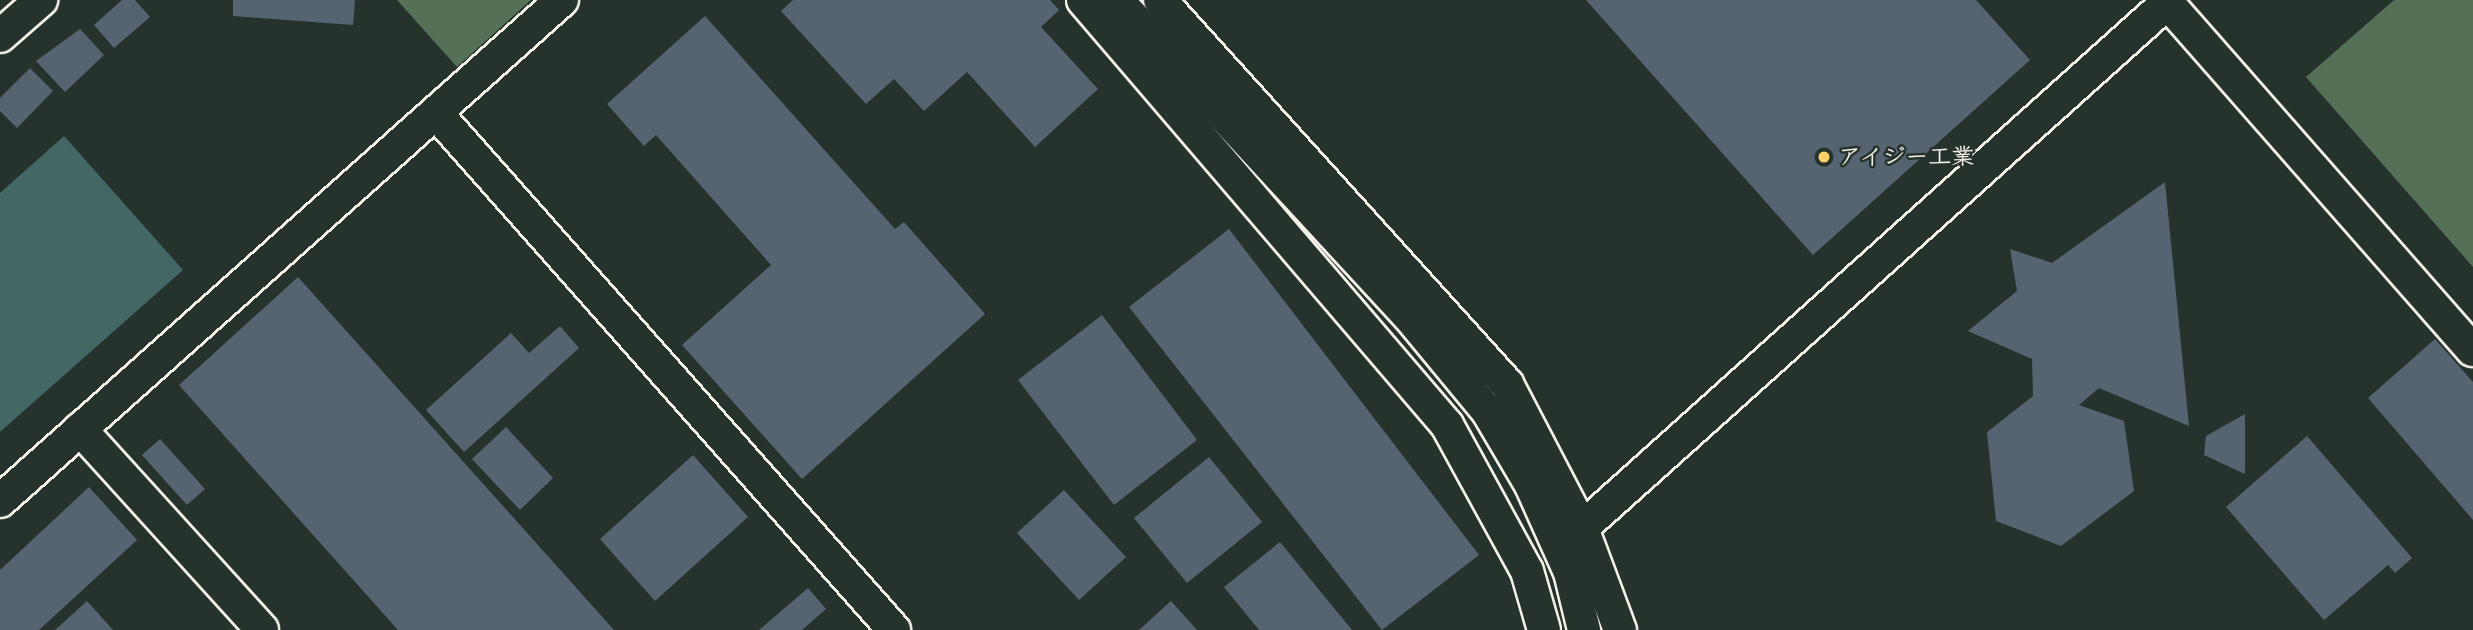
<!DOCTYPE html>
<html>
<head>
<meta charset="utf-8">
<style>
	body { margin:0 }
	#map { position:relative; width:2473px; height:630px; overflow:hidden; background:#26332d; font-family:Sriracha,"Klee One",sans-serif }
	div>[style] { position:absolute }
	.green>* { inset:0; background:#547057 }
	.water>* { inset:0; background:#426765 }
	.building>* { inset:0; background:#566471 }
	.roads { filter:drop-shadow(2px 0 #f4f1e8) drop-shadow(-2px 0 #f4f1e8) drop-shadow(0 2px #f4f1e8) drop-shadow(0 -2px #f4f1e8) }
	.minor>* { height:32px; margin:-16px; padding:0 16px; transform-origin:16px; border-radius:16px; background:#26332d }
	.dots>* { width:19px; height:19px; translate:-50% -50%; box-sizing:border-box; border:4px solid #26332d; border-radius:50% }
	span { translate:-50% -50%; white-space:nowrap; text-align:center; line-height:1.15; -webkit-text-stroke:5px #26332d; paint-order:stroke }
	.poi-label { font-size:23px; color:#f4f1e8; font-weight:700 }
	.left { translate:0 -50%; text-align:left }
</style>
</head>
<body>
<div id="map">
	<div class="green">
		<i style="clip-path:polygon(397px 0,531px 0,457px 67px)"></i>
		<i style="clip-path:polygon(2394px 0,2473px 0,2473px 267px,2306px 77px)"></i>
	</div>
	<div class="water">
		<i style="clip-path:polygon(64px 136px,183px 270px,0 432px,0 193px)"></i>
	</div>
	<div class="building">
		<i style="clip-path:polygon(122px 0,135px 0,150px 17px,114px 48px,94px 25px)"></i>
		<i style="clip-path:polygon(233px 0,355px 0,353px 25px,233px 16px)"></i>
		<i style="clip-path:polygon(793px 0,1050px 0,1059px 10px,1041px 27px,1098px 89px,1035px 147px,967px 72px,924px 111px,894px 79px,866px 104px,781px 11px)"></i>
		<i style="clip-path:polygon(1586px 0,1976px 0,2030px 60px,1813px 255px)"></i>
		<i style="clip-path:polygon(705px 16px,895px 229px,904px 222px,985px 314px,802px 479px,682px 345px,771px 265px,656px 135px,644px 146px,607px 104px)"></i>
		<i style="clip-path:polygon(80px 29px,104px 55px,65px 92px,36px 61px)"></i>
		<i style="clip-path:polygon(30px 68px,53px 91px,17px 128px,0 111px,0 98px)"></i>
		<i style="clip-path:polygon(2165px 182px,2189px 426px,2099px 388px,2079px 405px,2124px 421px,2134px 491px,2061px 546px,1996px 521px,1987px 432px,2033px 396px,2032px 359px,1968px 331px,2017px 291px,2010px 249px,2052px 263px)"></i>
		<i style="clip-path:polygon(1229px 229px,1479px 555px,1382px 630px,1129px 307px)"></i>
		<i style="clip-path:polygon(298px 277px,614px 630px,398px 630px,179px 385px)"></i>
		<i style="clip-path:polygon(1102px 315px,1197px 440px,1114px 505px,1018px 380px)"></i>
		<i style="clip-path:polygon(560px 326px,579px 348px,464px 452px,426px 410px,511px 333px,529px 353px)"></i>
		<i style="clip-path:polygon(2435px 339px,2473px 382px,2473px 520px,2368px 398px)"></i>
		<i style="clip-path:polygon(2245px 414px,2245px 474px,2204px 455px,2206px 436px)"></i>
		<i style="clip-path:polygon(506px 427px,553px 478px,520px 510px,472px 459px)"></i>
		<i style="clip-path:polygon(2307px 436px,2412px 558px,2395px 573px,2388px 565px,2324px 620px,2226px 507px)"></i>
		<i style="clip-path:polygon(160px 439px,205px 489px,187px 505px,142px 455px)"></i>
		<i style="clip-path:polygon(693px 455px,748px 517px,655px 601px,600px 539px)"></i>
		<i style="clip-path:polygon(1209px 457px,1262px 522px,1187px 583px,1134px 518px)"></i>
		<i style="clip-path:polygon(89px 487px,137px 540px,39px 630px,0 630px,0 570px)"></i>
		<i style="clip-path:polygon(1064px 490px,1126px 557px,1079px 600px,1017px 533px)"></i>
		<i style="clip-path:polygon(1280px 542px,1352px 630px,1259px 630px,1224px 587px)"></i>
		<i style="clip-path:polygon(808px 588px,826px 609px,802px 630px,759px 630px)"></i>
		<i style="clip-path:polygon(87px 601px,113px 630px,55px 630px)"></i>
		<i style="clip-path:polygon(1171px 601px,1197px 630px,1139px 630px)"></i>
	</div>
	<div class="roads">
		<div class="minor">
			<i style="left:1083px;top:0;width:560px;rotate:49.42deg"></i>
			<i style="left:1447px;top:425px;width:166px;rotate:61.3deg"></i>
			<i style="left:1527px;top:571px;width:61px;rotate:73.9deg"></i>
			<i style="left:1117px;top:0;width:430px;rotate:47.3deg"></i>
			<i style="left:1409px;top:316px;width:124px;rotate:50.5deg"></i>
			<i style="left:1488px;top:412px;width:85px;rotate:59.5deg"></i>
			<i style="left:1531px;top:485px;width:95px;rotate:65.9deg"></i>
			<i style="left:1570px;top:572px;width:60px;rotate:76.4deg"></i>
			<i style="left:1160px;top:0;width:518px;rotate:47.9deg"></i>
			<i style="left:1507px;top:384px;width:162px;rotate:62.5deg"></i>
			<i style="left:1582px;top:528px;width:109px;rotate:69.6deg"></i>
			<i style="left:2165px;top:0;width:466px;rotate:48.7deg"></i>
			<i style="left:0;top:36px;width:55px;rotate:-41.3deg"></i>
			<i style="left:436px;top:113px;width:691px;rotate:48.46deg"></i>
			<i style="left:80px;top:429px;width:271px;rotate:47.8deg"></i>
			<i style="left:0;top:501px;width:753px;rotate:-41.72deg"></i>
			<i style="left:1582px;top:528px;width:786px;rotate:-41.91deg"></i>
		</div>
	</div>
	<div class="dots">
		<i style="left:1824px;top:157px;background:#ffd166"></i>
	</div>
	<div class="poi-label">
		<span class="left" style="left:1838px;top:157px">アイジー工業</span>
	</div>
</div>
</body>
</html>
